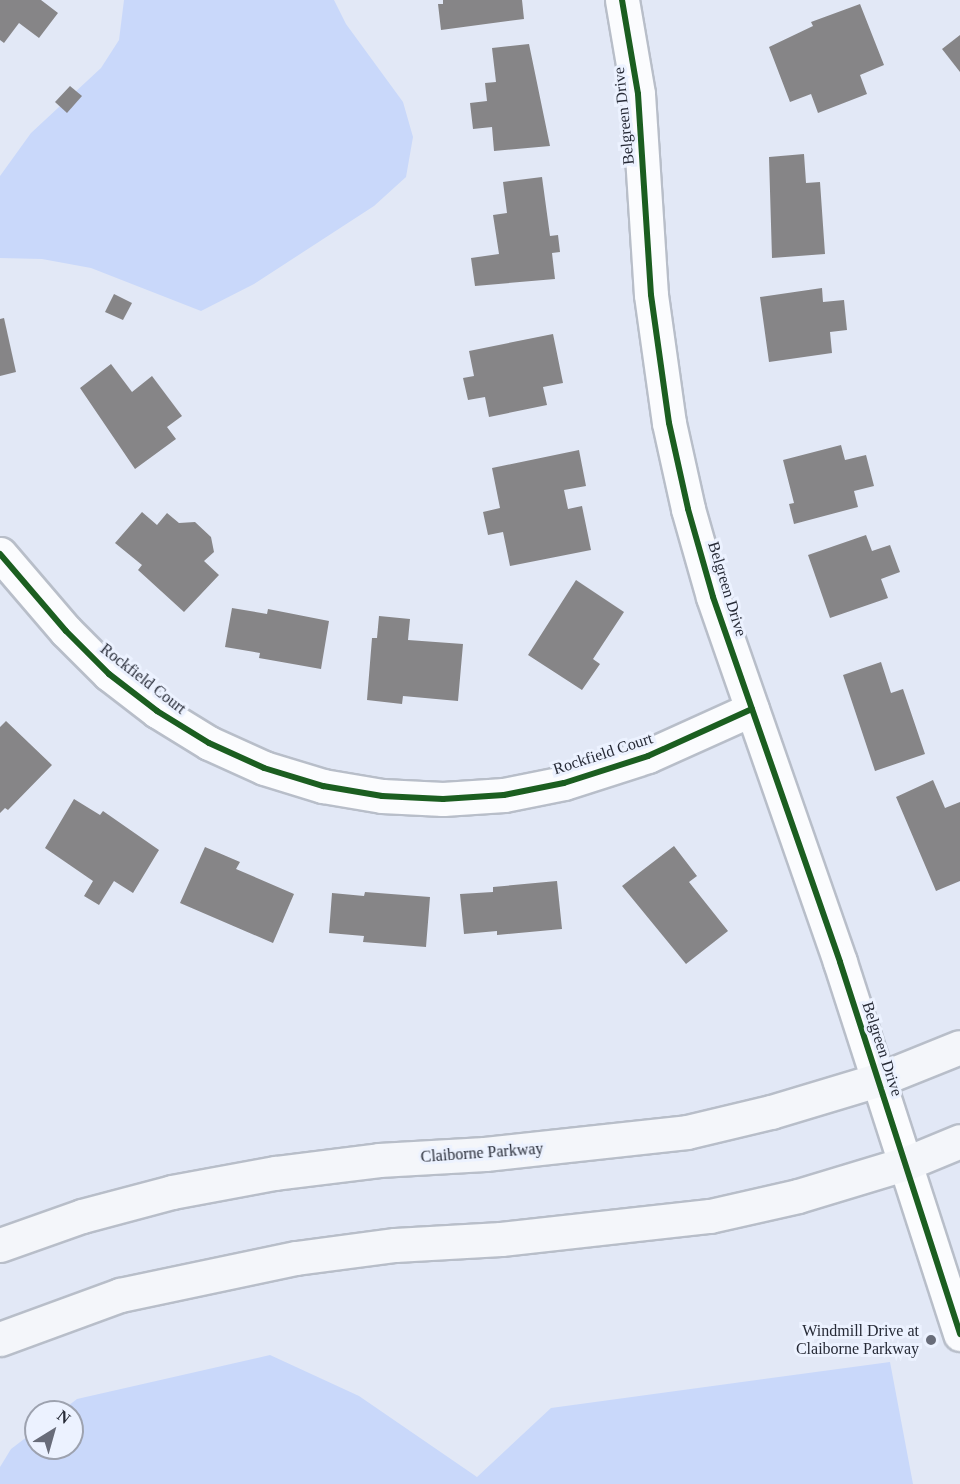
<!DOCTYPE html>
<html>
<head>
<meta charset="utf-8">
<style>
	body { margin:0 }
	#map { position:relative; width:960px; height:1484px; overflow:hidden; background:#e2e8f6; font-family:"Times New Roman",serif }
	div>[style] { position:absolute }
	.green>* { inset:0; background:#c9d8fa }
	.building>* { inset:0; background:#868587 }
	.roads { filter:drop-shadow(2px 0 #b8bec9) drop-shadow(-2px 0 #b8bec9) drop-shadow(0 2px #b8bec9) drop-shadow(0 -2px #b8bec9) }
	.minor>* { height:33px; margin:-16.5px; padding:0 16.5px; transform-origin:16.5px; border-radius:16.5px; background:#fbfcfe }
	.secondary>* { height:33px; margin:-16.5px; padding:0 16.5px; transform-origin:16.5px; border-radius:16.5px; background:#f4f6fa }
	.cycleway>* { height:6px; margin:-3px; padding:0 3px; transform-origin:3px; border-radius:3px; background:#1b5e20 }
	.dots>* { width:16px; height:16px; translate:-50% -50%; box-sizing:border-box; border:3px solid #ecf2ff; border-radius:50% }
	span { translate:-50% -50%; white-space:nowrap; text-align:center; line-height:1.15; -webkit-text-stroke:6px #ecf2ff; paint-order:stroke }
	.street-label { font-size:16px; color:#262a36 }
	.poi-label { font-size:16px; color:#262a36 }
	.right { translate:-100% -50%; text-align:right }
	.north { position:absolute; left:24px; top:1400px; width:60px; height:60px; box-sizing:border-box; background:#ecf2ff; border:2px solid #9da2af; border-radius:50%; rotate:37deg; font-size:16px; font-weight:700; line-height:24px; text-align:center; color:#262a36 }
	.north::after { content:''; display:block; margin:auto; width:21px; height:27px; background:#686c79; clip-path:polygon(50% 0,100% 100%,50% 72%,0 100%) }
</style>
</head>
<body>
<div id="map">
	<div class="green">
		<i style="clip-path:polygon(124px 0,334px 0,346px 24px,403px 102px,413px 137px,406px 177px,374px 206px,254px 284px,201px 311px,91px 268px,42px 259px,0 258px,0 176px,31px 133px,101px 68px,119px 40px)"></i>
		<i style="clip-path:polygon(270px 1355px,359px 1396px,477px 1477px,551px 1408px,890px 1362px,913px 1484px,0 1484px,0 1467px,11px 1449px,36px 1430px,36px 1448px,72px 1448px,72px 1412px,60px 1412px,77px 1399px)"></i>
	</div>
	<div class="building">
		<i style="clip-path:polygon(0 0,41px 0,58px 13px,39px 38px,19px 23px,4px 43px,0 40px)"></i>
		<i style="clip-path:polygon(443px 0,522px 0,524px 19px,441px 30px,438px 4px,443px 4px)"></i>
		<i style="clip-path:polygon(860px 4px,884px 65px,860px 75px,867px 94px,818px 113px,811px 94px,790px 102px,769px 47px,813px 26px,811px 22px)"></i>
		<i style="clip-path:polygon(960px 35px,960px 72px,942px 49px)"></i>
		<i style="clip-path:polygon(529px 44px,550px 146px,494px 151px,492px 127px,473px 129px,470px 103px,487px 101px,485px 83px,496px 82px,492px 48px)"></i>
		<i style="clip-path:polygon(70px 86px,82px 96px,67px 113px,55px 102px)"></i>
		<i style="clip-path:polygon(804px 154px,806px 183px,820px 182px,825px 254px,772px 258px,769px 157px)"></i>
		<i style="clip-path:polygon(542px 177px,550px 236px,558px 235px,560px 252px,552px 253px,555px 279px,475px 286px,471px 258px,499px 254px,493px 215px,507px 213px,503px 182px)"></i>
		<i style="clip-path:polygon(822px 288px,823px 302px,844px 300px,847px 330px,830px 332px,832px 353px,769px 362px,760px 297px)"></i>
		<i style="clip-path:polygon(114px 294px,132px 303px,123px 320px,105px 312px)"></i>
		<i style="clip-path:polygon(4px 318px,16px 372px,0 376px,0 319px)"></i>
		<i style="clip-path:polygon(553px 334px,563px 383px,543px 387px,547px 405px,489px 417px,485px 397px,468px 400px,463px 378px,474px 376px,469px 351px)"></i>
		<i style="clip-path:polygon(111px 364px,132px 392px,152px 376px,182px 416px,167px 427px,176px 439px,135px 469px,80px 388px)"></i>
		<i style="clip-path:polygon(841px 445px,845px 460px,866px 455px,874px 486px,854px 491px,858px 507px,794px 524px,789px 504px,794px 503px,783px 460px)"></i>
		<i style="clip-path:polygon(579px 450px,586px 486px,564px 490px,568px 509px,582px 506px,591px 550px,510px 566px,503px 532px,488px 535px,483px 512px,500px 508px,492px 468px)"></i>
		<i style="clip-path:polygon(142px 512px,157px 525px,167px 513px,179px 523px,195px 522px,211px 537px,214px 552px,204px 561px,219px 575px,184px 612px,138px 570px,142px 565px,115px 543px)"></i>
		<i style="clip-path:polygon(866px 535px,872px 551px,890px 545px,900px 572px,881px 579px,888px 598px,830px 618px,808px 555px)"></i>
		<i style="clip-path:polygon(576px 580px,624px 612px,593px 659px,600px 664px,582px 690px,528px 655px)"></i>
		<i style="clip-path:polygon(232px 608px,267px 614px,268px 609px,329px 621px,321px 669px,259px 658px,260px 653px,225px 647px)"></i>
		<i style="clip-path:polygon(379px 616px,410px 619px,408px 640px,463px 644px,458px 701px,403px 696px,402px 704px,367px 700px,372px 638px,377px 638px)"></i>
		<i style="clip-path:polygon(881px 662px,891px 693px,903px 689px,925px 754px,875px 771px,843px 675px)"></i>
		<i style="clip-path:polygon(6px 721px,52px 765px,8px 810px,5px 808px,0 813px,0 727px)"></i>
		<i style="clip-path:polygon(933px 780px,945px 808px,960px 802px,960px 881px,936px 891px,896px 797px)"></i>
		<i style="clip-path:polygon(74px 799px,100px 815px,103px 811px,159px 850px,133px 893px,114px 881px,99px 905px,84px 896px,93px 881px,45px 848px)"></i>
		<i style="clip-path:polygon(674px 846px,697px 876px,689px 882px,728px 931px,686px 964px,622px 886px)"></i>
		<i style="clip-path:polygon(205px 847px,240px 862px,236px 869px,294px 894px,273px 943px,180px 903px)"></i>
		<i style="clip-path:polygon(557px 881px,562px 929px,497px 935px,497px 931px,464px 934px,460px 894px,493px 892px,493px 887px)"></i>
		<i style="clip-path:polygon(365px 892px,430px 897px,426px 947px,363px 942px,364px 936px,329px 933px,332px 893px,364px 896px)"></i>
	</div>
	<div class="roads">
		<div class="minor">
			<i style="left:622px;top:0;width:95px;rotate:80.3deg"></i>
			<i style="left:638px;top:94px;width:201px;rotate:86.3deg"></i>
			<i style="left:651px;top:295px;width:129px;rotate:82deg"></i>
			<i style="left:669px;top:423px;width:88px;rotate:77.5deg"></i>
			<i style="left:688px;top:509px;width:91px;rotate:74.1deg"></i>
			<i style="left:713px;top:597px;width:386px;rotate:70.8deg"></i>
			<i style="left:840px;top:962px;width:391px;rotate:72.1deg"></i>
			<i style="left:0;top:554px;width:101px;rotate:49.4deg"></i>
			<i style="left:66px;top:631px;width:61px;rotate:45deg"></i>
			<i style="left:109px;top:674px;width:61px;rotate:37.6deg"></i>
			<i style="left:157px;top:711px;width:61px;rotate:31.6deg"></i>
			<i style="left:209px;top:743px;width:60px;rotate:24.4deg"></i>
			<i style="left:264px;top:768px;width:62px;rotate:17deg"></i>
			<i style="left:323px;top:786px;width:60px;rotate:9.6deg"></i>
			<i style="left:382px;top:796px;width:61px;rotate:2.8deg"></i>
			<i style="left:443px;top:799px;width:61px;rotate:-3.8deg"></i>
			<i style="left:504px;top:795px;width:61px;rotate:-11.3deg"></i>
			<i style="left:564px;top:783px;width:88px;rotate:-17.8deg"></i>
			<i style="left:648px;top:756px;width:114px;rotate:-24.3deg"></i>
		</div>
		<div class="secondary">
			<i style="left:0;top:1245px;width:87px;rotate:-19.5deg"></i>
			<i style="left:82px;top:1216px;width:93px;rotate:-14.9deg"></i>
			<i style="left:172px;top:1192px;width:105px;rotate:-10.5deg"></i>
			<i style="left:275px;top:1173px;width:105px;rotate:-7.1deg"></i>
			<i style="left:379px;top:1160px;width:106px;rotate:-3.2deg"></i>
			<i style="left:485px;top:1154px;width:203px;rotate:-6.2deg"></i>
			<i style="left:687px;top:1132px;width:86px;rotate:-13.4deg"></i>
			<i style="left:771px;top:1112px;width:112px;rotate:-16.7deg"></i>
			<i style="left:878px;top:1080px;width:88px;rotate:-21.9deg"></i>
			<i style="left:0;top:1339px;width:128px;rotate:-20.1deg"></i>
			<i style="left:120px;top:1295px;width:180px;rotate:-11.9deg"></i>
			<i style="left:296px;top:1258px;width:100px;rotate:-7.5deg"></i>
			<i style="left:395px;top:1245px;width:106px;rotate:-3.2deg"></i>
			<i style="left:501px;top:1239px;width:210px;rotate:-6.3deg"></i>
			<i style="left:710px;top:1216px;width:90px;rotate:-12.8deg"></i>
			<i style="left:798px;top:1196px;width:114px;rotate:-16.8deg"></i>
			<i style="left:907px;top:1163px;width:57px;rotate:-22.5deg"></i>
		</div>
	</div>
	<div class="cycleway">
		<i style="left:622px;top:0;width:95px;rotate:80.3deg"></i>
		<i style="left:638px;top:94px;width:201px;rotate:86.3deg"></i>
		<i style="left:651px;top:295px;width:129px;rotate:82deg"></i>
		<i style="left:669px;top:423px;width:88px;rotate:77.5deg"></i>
		<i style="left:688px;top:509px;width:91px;rotate:74.1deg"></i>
		<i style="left:713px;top:597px;width:386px;rotate:70.8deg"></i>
		<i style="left:840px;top:962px;width:391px;rotate:72.1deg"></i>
		<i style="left:0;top:554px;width:101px;rotate:49.4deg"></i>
		<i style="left:66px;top:631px;width:61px;rotate:45deg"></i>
		<i style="left:109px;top:674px;width:61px;rotate:37.6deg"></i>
		<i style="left:157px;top:711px;width:61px;rotate:31.6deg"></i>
		<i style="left:209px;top:743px;width:60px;rotate:24.4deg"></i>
		<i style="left:264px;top:768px;width:62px;rotate:17deg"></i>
		<i style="left:323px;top:786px;width:60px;rotate:9.6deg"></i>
		<i style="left:382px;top:796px;width:61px;rotate:2.8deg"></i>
		<i style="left:443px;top:799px;width:61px;rotate:-3.8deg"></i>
		<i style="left:504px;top:795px;width:61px;rotate:-11.3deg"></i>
		<i style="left:564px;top:783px;width:88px;rotate:-17.8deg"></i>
		<i style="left:648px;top:756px;width:114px;rotate:-24.3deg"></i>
	</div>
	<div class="dots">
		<i style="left:931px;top:1340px;background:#686c79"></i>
	</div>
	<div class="street-label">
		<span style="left:624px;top:116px;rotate:-96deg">Belgreen Drive</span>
		<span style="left:727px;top:589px;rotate:73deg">Belgreen Drive</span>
		<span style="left:143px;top:679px;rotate:38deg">Rockfield Court</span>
		<span style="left:603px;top:754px;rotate:-18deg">Rockfield Court</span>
		<span style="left:882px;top:1049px;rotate:72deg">Belgreen Drive</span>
		<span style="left:482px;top:1153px;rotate:-4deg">Claiborne Parkway</span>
	</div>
	<div class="poi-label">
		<span class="right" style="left:919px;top:1340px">Windmill Drive at<br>Claiborne Parkway</span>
	</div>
	<div class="north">N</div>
</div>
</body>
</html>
